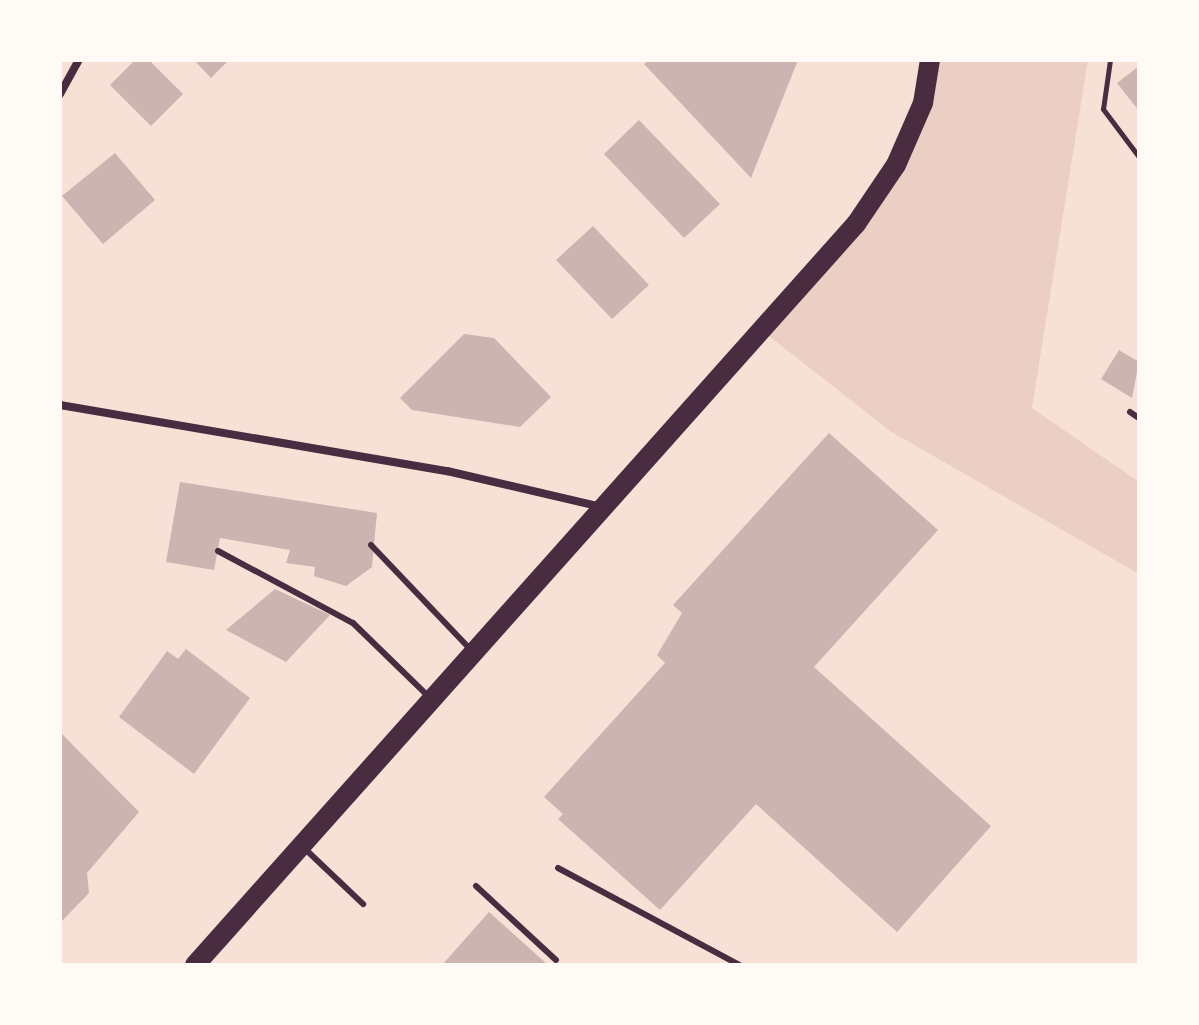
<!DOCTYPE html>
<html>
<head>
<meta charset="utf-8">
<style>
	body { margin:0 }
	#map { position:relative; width:1199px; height:1025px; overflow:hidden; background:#f7e1d7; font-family:"Exo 2",sans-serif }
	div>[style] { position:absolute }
	.green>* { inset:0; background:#ebcfc5 }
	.building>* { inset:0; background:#ccb4b1 }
	.path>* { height:5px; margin:-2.5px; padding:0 2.5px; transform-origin:2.5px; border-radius:2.5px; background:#4a2c40 }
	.service>* { height:6px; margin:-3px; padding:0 3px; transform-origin:3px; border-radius:3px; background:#4a2c40 }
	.minor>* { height:8px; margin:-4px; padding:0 4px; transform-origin:4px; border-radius:4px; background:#4a2c40 }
	.primary>* { height:20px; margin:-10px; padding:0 10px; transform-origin:10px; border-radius:10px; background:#4a2c40 }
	span { translate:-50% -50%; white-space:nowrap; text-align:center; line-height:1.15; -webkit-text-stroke:8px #fffaf5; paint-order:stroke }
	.frame { position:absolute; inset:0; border:62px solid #fffaf5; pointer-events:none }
</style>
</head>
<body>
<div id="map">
	<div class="green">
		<i style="clip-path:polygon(930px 60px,1088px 60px,1032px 408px,1139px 482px,1139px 574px,890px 431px,760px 329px,896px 165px)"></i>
	</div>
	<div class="building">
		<i style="clip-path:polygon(135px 60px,149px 60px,183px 94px,151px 126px,110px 85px)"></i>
		<i style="clip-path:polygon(194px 60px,229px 60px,211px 78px)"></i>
		<i style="clip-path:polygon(649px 60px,798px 60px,751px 178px,644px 64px)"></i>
		<i style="clip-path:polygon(1139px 66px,1139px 111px,1117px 83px)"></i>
		<i style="clip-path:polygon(639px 120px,720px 204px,684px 238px,604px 154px)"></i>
		<i style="clip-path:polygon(115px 153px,155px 200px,103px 244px,62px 196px)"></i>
		<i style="clip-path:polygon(593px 226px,649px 285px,612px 319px,556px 260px)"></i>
		<i style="clip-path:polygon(464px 334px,494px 338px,551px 397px,520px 427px,412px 410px,400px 398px)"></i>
		<i style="clip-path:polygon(1119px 350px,1139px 362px,1132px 398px,1101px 379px)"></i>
		<i style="clip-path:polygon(829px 433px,938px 530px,814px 667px,991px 826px,897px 932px,756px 804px,660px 910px,558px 819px,563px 814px,544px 797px,665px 663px,657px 655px,682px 613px,673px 605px)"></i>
		<i style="clip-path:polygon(180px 482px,377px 513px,372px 567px,346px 586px,314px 576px,315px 567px,286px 563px,290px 550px,220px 538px,214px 570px,166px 562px)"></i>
		<i style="clip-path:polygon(275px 589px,330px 615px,286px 662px,226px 630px)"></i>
		<i style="clip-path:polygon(186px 649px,250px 698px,194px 774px,119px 717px,167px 651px,178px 659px)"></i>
		<i style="clip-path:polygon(60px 732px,139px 812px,87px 873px,89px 893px,60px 923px)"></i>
		<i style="clip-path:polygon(489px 912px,548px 965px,442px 965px)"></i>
	</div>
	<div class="path">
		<i style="left:1110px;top:60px;width:49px;rotate:98.1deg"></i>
		<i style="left:1103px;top:109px;width:60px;rotate:53.1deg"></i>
	</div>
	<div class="service">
		<i style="left:1130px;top:412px;width:11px;rotate:34deg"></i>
		<i style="left:371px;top:545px;width:145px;rotate:46.4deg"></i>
		<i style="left:218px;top:551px;width:153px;rotate:28.1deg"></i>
		<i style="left:353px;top:623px;width:107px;rotate:44.2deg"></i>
		<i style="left:303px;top:847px;width:83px;rotate:43.5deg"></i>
		<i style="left:558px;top:868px;width:206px;rotate:28.1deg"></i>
		<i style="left:476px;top:886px;width:109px;rotate:42.8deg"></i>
	</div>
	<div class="minor">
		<i style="left:60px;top:94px;width:39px;rotate:-61deg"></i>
		<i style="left:60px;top:405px;width:393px;rotate:9.7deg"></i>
		<i style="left:447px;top:471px;width:155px;rotate:13.1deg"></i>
	</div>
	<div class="primary">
		<i style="left:195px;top:965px;width:993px;rotate:-48.27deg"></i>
		<i style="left:856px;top:224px;width:71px;rotate:-55.9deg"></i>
		<i style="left:896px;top:165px;width:68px;rotate:-66.5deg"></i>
		<i style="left:923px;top:103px;width:44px;rotate:-80.8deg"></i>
	</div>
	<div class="frame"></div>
</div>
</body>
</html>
